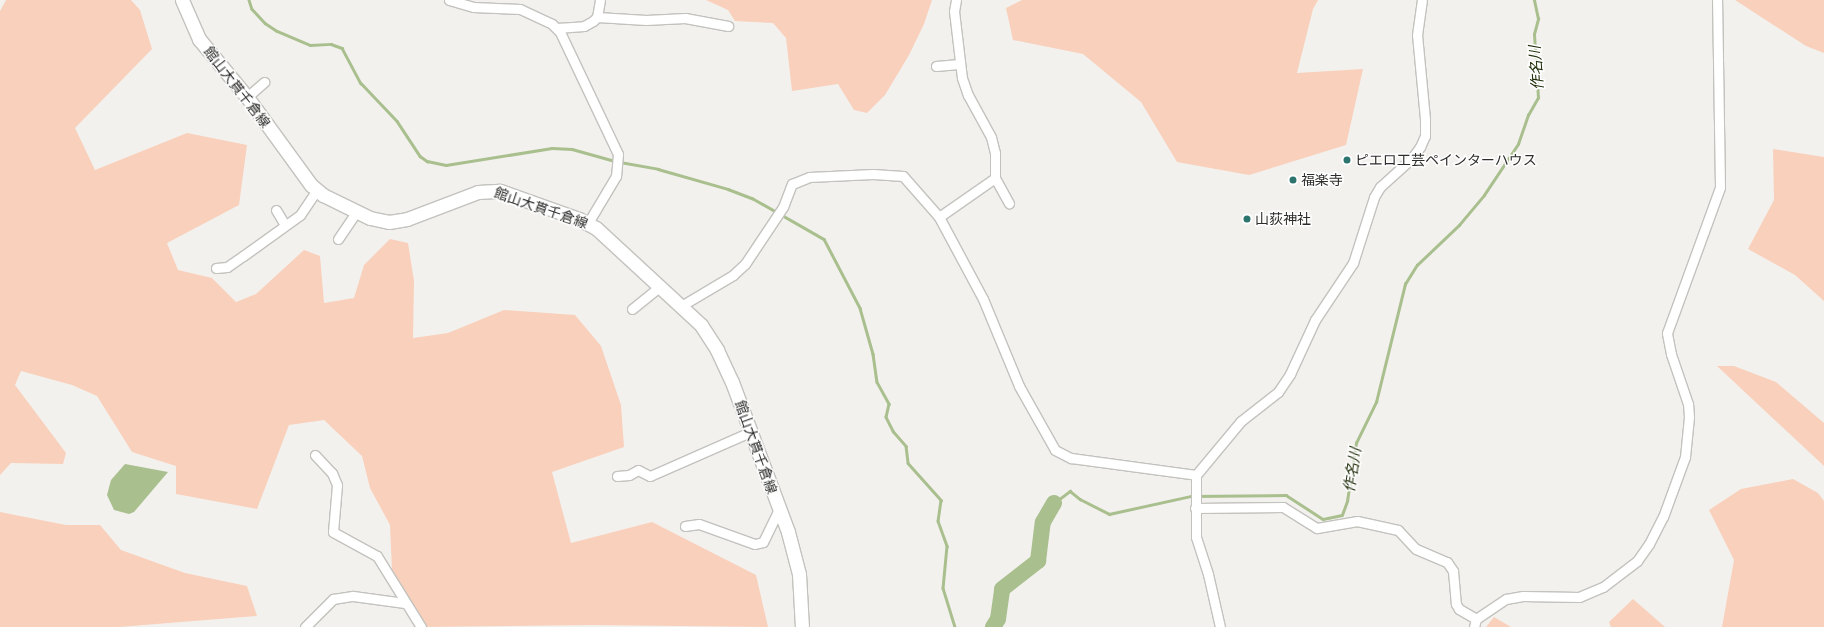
<!DOCTYPE html>
<html>
<head>
<meta charset="utf-8">
<style>
	body { margin:0 }
	#map { position:relative; width:1824px; height:627px; overflow:hidden; background:#f3f1ee; font-family:"IBM Plex Serif","Noto Sans JP",serif }
	div>[style] { position:absolute }
	.green>* { inset:0; background:#f9d0bb }
	.water>* { inset:0; background:#a9bf8e }
	.stream>* { height:2.5px; margin:-1.25px; padding:0 1.25px; transform-origin:1.25px; border-radius:1.25px; background:#a9bf8e }
	.river>* { height:16px; margin:-8px; padding:0 8px; transform-origin:8px; border-radius:8px; background:#a9bf8e }
	.roads { filter:drop-shadow(1px 0 #c3c2be) drop-shadow(-1px 0 #c3c2be) drop-shadow(0 1px #c3c2be) drop-shadow(0 -1px #c3c2be) }
	.minor>* { height:9px; margin:-4.5px; padding:0 4.5px; transform-origin:4.5px; border-radius:4.5px; background:#fff }
	.secondary>* { height:13px; margin:-6.5px; padding:0 6.5px; transform-origin:6.5px; border-radius:6.5px; background:#fff }
	.dots>* { width:11px; height:11px; translate:-50% -50%; box-sizing:border-box; border:2px solid #fff; border-radius:50% }
	span { translate:-50% -50%; white-space:nowrap; text-align:center; line-height:1.15; -webkit-text-stroke:3px #fff; paint-order:stroke }
	.street-label { font-size:14px; color:#2c2c2b }
	.poi-label { font-size:14px; color:#2c2c2b }
	.left { translate:0 -50%; text-align:left }
	.water-label { font-size:15px; color:#202e0a; font-style:italic }
</style>
</head>
<body>
<div id="map">
	<div class="green">
		<i style="clip-path:polygon(6px 0,131px 0,140px 10px,152px 49px,75px 128px,95px 170px,187px 133px,247px 145px,239px 205px,167px 243px,178px 270px,212px 278px,236px 302px,256px 294px,304px 250px,320px 256px,324px 303px,354px 298px,364px 265px,390px 239px,408px 243px,414px 281px,413px 338px,448px 333px,504px 310px,575px 315px,601px 346px,621px 405px,624px 447px,552px 472px,571px 543px,652px 522px,756px 575px,768px 627px,592px 625px,423px 627px,392px 571px,390px 525px,370px 488px,362px 456px,324px 420px,289px 425px,257px 509px,176px 494px,176px 466px,132px 452px,97px 396px,72px 385px,21px 371px,15px 385px,66px 453px,63px 464px,11px 463px,0 475px,0 11px)"></i>
		<i style="clip-path:polygon(706px 0,932px 0,924px 24px,909px 55px,885px 95px,867px 113px,854px 110px,838px 84px,792px 91px,786px 38px,773px 23px,735px 21px,728px 10px)"></i>
		<i style="clip-path:polygon(1022px 0,1318px 0,1313px 9px,1297px 73px,1363px 69px,1346px 145px,1249px 175px,1177px 162px,1141px 102px,1083px 54px,1013px 40px,1006px 8px)"></i>
		<i style="clip-path:polygon(1735px 0,1824px 0,1824px 53px,1806px 46px)"></i>
		<i style="clip-path:polygon(1773px 149px,1824px 157px,1824px 301px,1795px 275px,1748px 249px,1774px 200px)"></i>
		<i style="clip-path:polygon(1717px 366px,1734px 366px,1776px 382px,1824px 423px,1824px 466px)"></i>
		<i style="clip-path:polygon(1793px 479px,1818px 493px,1824px 501px,1824px 627px,1722px 627px,1734px 560px,1709px 510px,1741px 489px)"></i>
		<i style="clip-path:polygon(0 512px,66px 525px,100px 525px,121px 550px,185px 573px,247px 586px,257px 616px,119px 627px,0 627px)"></i>
		<i style="clip-path:polygon(1633px 599px,1665px 627px,1611px 627px,1609px 622px)"></i>
		<i style="clip-path:polygon(1494px 617px,1511px 627px,1486px 627px)"></i>
	</div>
	<div class="water">
		<i style="clip-path:polygon(125px 464px,168px 472px,134px 512px,129px 514px,114px 510px,107px 495px,111px 480px)"></i>
	</div>
	<div class="stream">
		<i style="left:249px;top:0;width:9px;rotate:72deg"></i>
		<i style="left:252px;top:9px;width:19px;rotate:47deg"></i>
		<i style="left:265px;top:23px;width:14px;rotate:34deg"></i>
		<i style="left:277px;top:31px;width:36px;rotate:23deg"></i>
		<i style="left:310px;top:45px;width:21px;rotate:-3deg"></i>
		<i style="left:331px;top:44px;width:12px;rotate:20deg"></i>
		<i style="left:342px;top:48px;width:40px;rotate:62deg"></i>
		<i style="left:361px;top:83px;width:52px;rotate:46.5deg"></i>
		<i style="left:397px;top:121px;width:42px;rotate:56.7deg"></i>
		<i style="left:420px;top:156px;width:9px;rotate:36deg"></i>
		<i style="left:427px;top:161px;width:19px;rotate:12deg"></i>
		<i style="left:446px;top:165px;width:107px;rotate:-9.1deg"></i>
		<i style="left:552px;top:148px;width:20px;rotate:3deg"></i>
		<i style="left:572px;top:149px;width:45px;rotate:15.6deg"></i>
		<i style="left:620px;top:162px;width:39px;rotate:10deg"></i>
		<i style="left:658px;top:169px;width:73px;rotate:15.9deg"></i>
		<i style="left:728px;top:189px;width:26px;rotate:21deg"></i>
		<i style="left:752px;top:198px;width:83px;rotate:29.7deg"></i>
		<i style="left:824px;top:239px;width:78px;rotate:62.4deg"></i>
		<i style="left:860px;top:308px;width:48px;rotate:74.2deg"></i>
		<i style="left:873px;top:354px;width:28px;rotate:82deg"></i>
		<i style="left:877px;top:382px;width:25px;rotate:61deg"></i>
		<i style="left:889px;top:404px;width:13px;rotate:103deg"></i>
		<i style="left:886px;top:417px;width:16px;rotate:63deg"></i>
		<i style="left:893px;top:431px;width:20px;rotate:49deg"></i>
		<i style="left:906px;top:446px;width:17px;rotate:83deg"></i>
		<i style="left:908px;top:463px;width:50px;rotate:48.3deg"></i>
		<i style="left:941px;top:500px;width:21px;rotate:98deg"></i>
		<i style="left:938px;top:521px;width:27px;rotate:70deg"></i>
		<i style="left:947px;top:546px;width:42px;rotate:95.4deg"></i>
		<i style="left:943px;top:588px;width:41px;rotate:72.9deg"></i>
		<i style="left:1054px;top:503px;width:20px;rotate:-37deg"></i>
		<i style="left:1070px;top:491px;width:13px;rotate:39deg"></i>
		<i style="left:1080px;top:499px;width:33px;rotate:27deg"></i>
		<i style="left:1109px;top:514px;width:84px;rotate:-12.4deg"></i>
		<i style="left:1191px;top:496px;width:95px;rotate:-0.6deg"></i>
		<i style="left:1286px;top:495px;width:44px;rotate:33deg"></i>
		<i style="left:1323px;top:519px;width:19px;rotate:-12deg"></i>
		<i style="left:1342px;top:515px;width:15px;rotate:-70deg"></i>
		<i style="left:1347px;top:501px;width:59px;rotate:-81.2deg"></i>
		<i style="left:1356px;top:443px;width:46px;rotate:-64deg"></i>
		<i style="left:1376px;top:402px;width:122px;rotate:-76.2deg"></i>
		<i style="left:1405px;top:284px;width:22px;rotate:-58deg"></i>
		<i style="left:1417px;top:265px;width:58px;rotate:-43.6deg"></i>
		<i style="left:1459px;top:225px;width:39px;rotate:-50deg"></i>
		<i style="left:1484px;top:195px;width:61px;rotate:-56.3deg"></i>
		<i style="left:1518px;top:144px;width:31px;rotate:-71deg"></i>
		<i style="left:1528px;top:115px;width:20px;rotate:-60deg"></i>
		<i style="left:1538px;top:98px;width:64px;rotate:-93.6deg"></i>
		<i style="left:1534px;top:34px;width:16px;rotate:-75deg"></i>
		<i style="left:1538px;top:19px;width:19px;rotate:-102deg"></i>
	</div>
	<div class="river">
		<i style="left:993px;top:627px;width:9px;rotate:-58deg"></i>
		<i style="left:998px;top:619px;width:30px;rotate:-82deg"></i>
		<i style="left:1002px;top:589px;width:46px;rotate:-37.9deg"></i>
		<i style="left:1038px;top:561px;width:39px;rotate:-83deg"></i>
		<i style="left:1043px;top:522px;width:22px;rotate:-60deg"></i>
	</div>
	<div class="roads">
		<div class="minor">
			<i style="left:449px;top:0;width:25px;rotate:16deg"></i>
			<i style="left:473px;top:7px;width:47px;rotate:2.4deg"></i>
			<i style="left:520px;top:9px;width:35px;rotate:25deg"></i>
			<i style="left:552px;top:24px;width:11px;rotate:45deg"></i>
			<i style="left:560px;top:32px;width:135px;rotate:64.6deg"></i>
			<i style="left:618px;top:154px;width:22px;rotate:95deg"></i>
			<i style="left:616px;top:176px;width:55px;rotate:120.8deg"></i>
			<i style="left:956px;top:0;width:11px;rotate:100deg"></i>
			<i style="left:954px;top:11px;width:67px;rotate:83.2deg"></i>
			<i style="left:962px;top:78px;width:18px;rotate:71deg"></i>
			<i style="left:968px;top:95px;width:48px;rotate:61.3deg"></i>
			<i style="left:991px;top:137px;width:16px;rotate:76deg"></i>
			<i style="left:995px;top:153px;width:25px;rotate:90deg"></i>
			<i style="left:995px;top:178px;width:29px;rotate:61deg"></i>
			<i style="left:597px;top:17px;width:49px;rotate:3.5deg"></i>
			<i style="left:646px;top:20px;width:39px;rotate:-3deg"></i>
			<i style="left:685px;top:18px;width:44px;rotate:10.5deg"></i>
			<i style="left:557px;top:28px;width:27px;rotate:-4deg"></i>
			<i style="left:584px;top:26px;width:10px;rotate:-29deg"></i>
			<i style="left:593px;top:21px;width:6px;rotate:-45deg"></i>
			<i style="left:597px;top:17px;width:17px;rotate:-80deg"></i>
			<i style="left:936px;top:66px;width:23px;rotate:-5deg"></i>
			<i style="left:247px;top:97px;width:23px;rotate:-41deg"></i>
			<i style="left:276px;top:210px;width:17px;rotate:59deg"></i>
			<i style="left:939px;top:217px;width:68px;rotate:-34.9deg"></i>
			<i style="left:338px;top:239px;width:32px;rotate:-56deg"></i>
			<i style="left:216px;top:268px;width:11px;rotate:-5deg"></i>
			<i style="left:227px;top:267px;width:19px;rotate:-35deg"></i>
			<i style="left:243px;top:256px;width:70px;rotate:-35.7deg"></i>
			<i style="left:300px;top:215px;width:29px;rotate:-56deg"></i>
			<i style="left:681px;top:306px;width:61px;rotate:-30.8deg"></i>
			<i style="left:733px;top:275px;width:16px;rotate:-43deg"></i>
			<i style="left:745px;top:264px;width:69px;rotate:-56.3deg"></i>
			<i style="left:783px;top:207px;width:25px;rotate:-69deg"></i>
			<i style="left:792px;top:184px;width:18px;rotate:-22deg"></i>
			<i style="left:809px;top:177px;width:64px;rotate:-2.7deg"></i>
			<i style="left:873px;top:174px;width:30px;rotate:4deg"></i>
			<i style="left:903px;top:176px;width:55px;rotate:48.7deg"></i>
			<i style="left:939px;top:217px;width:93px;rotate:61.8deg"></i>
			<i style="left:983px;top:299px;width:94px;rotate:67.5deg"></i>
			<i style="left:1019px;top:386px;width:73px;rotate:60.6deg"></i>
			<i style="left:1055px;top:450px;width:18px;rotate:27deg"></i>
			<i style="left:1071px;top:458px;width:126px;rotate:7.7deg"></i>
			<i style="left:632px;top:309px;width:35px;rotate:-39deg"></i>
			<i style="left:315px;top:455px;width:25px;rotate:47deg"></i>
			<i style="left:332px;top:473px;width:13px;rotate:67deg"></i>
			<i style="left:337px;top:485px;width:47px;rotate:94.9deg"></i>
			<i style="left:333px;top:532px;width:50px;rotate:28.6deg"></i>
			<i style="left:377px;top:556px;width:84px;rotate:58.2deg"></i>
			<i style="left:617px;top:476px;width:12px;rotate:-5deg"></i>
			<i style="left:629px;top:475px;width:10px;rotate:-29deg"></i>
			<i style="left:638px;top:470px;width:13px;rotate:27deg"></i>
			<i style="left:650px;top:476px;width:109px;rotate:-23.7deg"></i>
			<i style="left:1195px;top:508px;width:88px;rotate:-0.7deg"></i>
			<i style="left:1283px;top:507px;width:40px;rotate:32deg"></i>
			<i style="left:1317px;top:528px;width:41px;rotate:-9.9deg"></i>
			<i style="left:1357px;top:521px;width:42px;rotate:12.4deg"></i>
			<i style="left:1398px;top:530px;width:26px;rotate:47deg"></i>
			<i style="left:1416px;top:549px;width:34px;rotate:23deg"></i>
			<i style="left:1447px;top:562px;width:11px;rotate:56deg"></i>
			<i style="left:1453px;top:571px;width:33px;rotate:85deg"></i>
			<i style="left:1456px;top:604px;width:6px;rotate:59deg"></i>
			<i style="left:1459px;top:609px;width:20px;rotate:30deg"></i>
			<i style="left:685px;top:526px;width:14px;rotate:-8deg"></i>
			<i style="left:699px;top:524px;width:59px;rotate:19.7deg"></i>
			<i style="left:755px;top:544px;width:8px;rotate:-14deg"></i>
			<i style="left:763px;top:542px;width:37px;rotate:-64deg"></i>
			<i style="left:305px;top:627px;width:40px;rotate:-45deg"></i>
			<i style="left:333px;top:599px;width:20px;rotate:-9deg"></i>
			<i style="left:353px;top:596px;width:52px;rotate:7.7deg"></i>
			<i style="left:1220px;top:627px;width:54px;rotate:-102.8deg"></i>
			<i style="left:1208px;top:574px;width:39px;rotate:-108deg"></i>
			<i style="left:1196px;top:537px;width:62px;rotate:-90deg"></i>
			<i style="left:1196px;top:475px;width:70px;rotate:-50.2deg"></i>
			<i style="left:1241px;top:421px;width:47px;rotate:-38.1deg"></i>
			<i style="left:1278px;top:392px;width:22px;rotate:-56deg"></i>
			<i style="left:1290px;top:374px;width:60px;rotate:-65.2deg"></i>
			<i style="left:1315px;top:320px;width:69px;rotate:-56.3deg"></i>
			<i style="left:1353px;top:263px;width:69px;rotate:-72.3deg"></i>
			<i style="left:1374px;top:197px;width:12px;rotate:-59deg"></i>
			<i style="left:1380px;top:187px;width:43px;rotate:-42.2deg"></i>
			<i style="left:1412px;top:158px;width:14px;rotate:-54deg"></i>
			<i style="left:1420px;top:147px;width:12px;rotate:-66deg"></i>
			<i style="left:1425px;top:136px;width:17px;rotate:-90deg"></i>
			<i style="left:1425px;top:119px;width:84px;rotate:-95.4deg"></i>
			<i style="left:1417px;top:35px;width:35px;rotate:-82deg"></i>
			<i style="left:1474px;top:627px;width:8px;rotate:-76deg"></i>
			<i style="left:1476px;top:619px;width:36px;rotate:-34deg"></i>
			<i style="left:1506px;top:599px;width:17px;rotate:-10deg"></i>
			<i style="left:1523px;top:596px;width:56px;rotate:1deg"></i>
			<i style="left:1579px;top:597px;width:26px;rotate:-23deg"></i>
			<i style="left:1603px;top:587px;width:43px;rotate:-37.4deg"></i>
			<i style="left:1637px;top:561px;width:21px;rotate:-55deg"></i>
			<i style="left:1649px;top:544px;width:30px;rotate:-63deg"></i>
			<i style="left:1663px;top:517px;width:64px;rotate:-69.9deg"></i>
			<i style="left:1685px;top:457px;width:40px;rotate:-84.3deg"></i>
			<i style="left:1689px;top:417px;width:13px;rotate:-94deg"></i>
			<i style="left:1688px;top:404px;width:53px;rotate:-108.8deg"></i>
			<i style="left:1671px;top:354px;width:21px;rotate:-101deg"></i>
			<i style="left:1667px;top:333px;width:155px;rotate:-70deg"></i>
			<i style="left:1720px;top:187px;width:187px;rotate:-90.9deg"></i>
		</div>
		<div class="secondary">
			<i style="left:182px;top:0;width:43px;rotate:66.4deg"></i>
			<i style="left:199px;top:39px;width:75px;rotate:50.4deg"></i>
			<i style="left:247px;top:97px;width:109px;rotate:54deg"></i>
			<i style="left:311px;top:185px;width:16px;rotate:40deg"></i>
			<i style="left:323px;top:195px;width:52px;rotate:26.1deg"></i>
			<i style="left:370px;top:218px;width:19px;rotate:12deg"></i>
			<i style="left:389px;top:222px;width:18px;rotate:-9deg"></i>
			<i style="left:407px;top:219px;width:76px;rotate:-20.8deg"></i>
			<i style="left:478px;top:192px;width:22px;rotate:-3deg"></i>
			<i style="left:500px;top:191px;width:84px;rotate:19.5deg"></i>
			<i style="left:579px;top:219px;width:19px;rotate:28deg"></i>
			<i style="left:596px;top:228px;width:143px;rotate:42.7deg"></i>
			<i style="left:701px;top:325px;width:30px;rotate:57deg"></i>
			<i style="left:717px;top:350px;width:35px;rotate:65deg"></i>
			<i style="left:732px;top:382px;width:160px;rotate:69.5deg"></i>
			<i style="left:788px;top:532px;width:43px;rotate:75.3deg"></i>
			<i style="left:799px;top:574px;width:53px;rotate:86.8deg"></i>
		</div>
	</div>
	<div class="dots">
		<i style="left:1347px;top:160px;background:#2c746e"></i>
		<i style="left:1293px;top:180px;background:#2c746e"></i>
		<i style="left:1247px;top:219px;background:#2c746e"></i>
	</div>
	<div class="street-label">
		<span style="left:237px;top:87px;rotate:52deg">館山大貫千倉線</span>
		<span style="left:541px;top:208px;rotate:19deg">館山大貫千倉線</span>
		<span style="left:756px;top:447px;rotate:70deg">館山大貫千倉線</span>
	</div>
	<div class="poi-label">
		<span class="left" style="left:1355px;top:160px">ピエロ工芸ペインターハウス</span>
		<span class="left" style="left:1301px;top:180px">福楽寺</span>
		<span class="left" style="left:1255px;top:219px">山荻神社</span>
	</div>
	<div class="water-label">
		<span style="left:1536px;top:68px;rotate:-94deg">作名川</span>
		<span style="left:1352px;top:470px;rotate:-81deg">作名川</span>
	</div>
</div>
</body>
</html>
